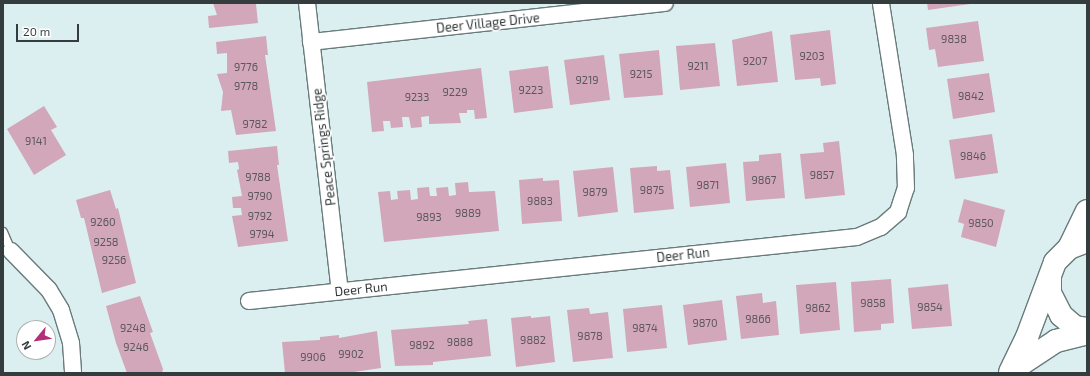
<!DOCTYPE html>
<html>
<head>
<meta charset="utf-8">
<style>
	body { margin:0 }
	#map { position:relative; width:1090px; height:376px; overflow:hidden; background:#dceff0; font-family:"Exo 2",sans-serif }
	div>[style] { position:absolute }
	.building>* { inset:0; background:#d1a7b9 }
	.roads { filter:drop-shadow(1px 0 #697a7b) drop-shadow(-1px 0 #697a7b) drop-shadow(0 1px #697a7b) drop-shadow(0 -1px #697a7b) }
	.lane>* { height:8px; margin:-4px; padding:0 4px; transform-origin:4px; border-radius:4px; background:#fff }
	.street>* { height:16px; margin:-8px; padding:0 8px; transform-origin:8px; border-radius:8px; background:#fff }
	.secondary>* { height:22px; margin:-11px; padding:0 11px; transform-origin:11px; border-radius:11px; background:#fff }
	span { translate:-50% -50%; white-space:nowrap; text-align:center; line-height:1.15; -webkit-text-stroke:3.5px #fff; paint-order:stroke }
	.number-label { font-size:11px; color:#5c575c }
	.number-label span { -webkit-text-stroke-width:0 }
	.street-label { font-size:13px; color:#353c3d }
	.frame { position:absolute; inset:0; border:4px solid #353c3d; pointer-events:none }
	.north { position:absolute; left:16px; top:320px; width:40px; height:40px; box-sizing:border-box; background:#fff; border:1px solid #aeb1b1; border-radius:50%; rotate:241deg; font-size:11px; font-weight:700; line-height:16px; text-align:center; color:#353c3d }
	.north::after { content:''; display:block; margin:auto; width:14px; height:18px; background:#b32f77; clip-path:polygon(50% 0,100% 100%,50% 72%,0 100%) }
	.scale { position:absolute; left:16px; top:24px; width:63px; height:18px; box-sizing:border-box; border:2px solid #353c3d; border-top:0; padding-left:5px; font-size:12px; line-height:14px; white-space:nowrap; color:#353c3d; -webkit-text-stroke:3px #fff; paint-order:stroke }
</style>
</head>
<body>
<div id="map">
	<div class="building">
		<i style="clip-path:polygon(213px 3px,256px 4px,258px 23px,209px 28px,208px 16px,217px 15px)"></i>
		<i style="clip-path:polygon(927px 3px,970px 3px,970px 4px,928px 10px)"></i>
		<i style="clip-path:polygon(978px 21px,984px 61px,938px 67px,935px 49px,929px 50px,926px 28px)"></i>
		<i style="clip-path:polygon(830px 30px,836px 84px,821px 86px,820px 78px,795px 80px,790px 35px)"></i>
		<i style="clip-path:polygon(772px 31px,778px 82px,737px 86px,732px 40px)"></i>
		<i style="clip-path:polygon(266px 36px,268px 55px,265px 55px,276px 131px,236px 135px,231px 110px,221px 111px,223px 92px,217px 74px,227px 73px,227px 53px,217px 54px,216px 42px)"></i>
		<i style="clip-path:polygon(715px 43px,720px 86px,680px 90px,676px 46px)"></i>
		<i style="clip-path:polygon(659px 50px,663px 95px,624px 98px,619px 54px)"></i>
		<i style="clip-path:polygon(604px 55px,610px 100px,570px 105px,564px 60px)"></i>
		<i style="clip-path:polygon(548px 66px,553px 108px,514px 113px,509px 71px)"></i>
		<i style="clip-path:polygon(481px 68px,487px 118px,475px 119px,474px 110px,467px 110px,467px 113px,459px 113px,461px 123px,429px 124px,429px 116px,421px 117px,422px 127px,411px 128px,409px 117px,402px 117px,403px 127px,391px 128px,390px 121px,383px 121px,384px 131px,372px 132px,367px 82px)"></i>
		<i style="clip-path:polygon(989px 73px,995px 112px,953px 119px,947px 79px)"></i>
		<i style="clip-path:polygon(44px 106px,57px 127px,51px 130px,66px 155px,34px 175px,7px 129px)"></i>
		<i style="clip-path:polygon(992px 134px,998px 173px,955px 179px,949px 140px)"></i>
		<i style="clip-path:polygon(839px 141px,845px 195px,805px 199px,800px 154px,824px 152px,823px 143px)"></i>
		<i style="clip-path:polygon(277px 146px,279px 165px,277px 165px,288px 241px,238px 247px,232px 216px,242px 215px,241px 208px,233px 208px,232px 197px,242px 196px,237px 170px,239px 169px,238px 162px,229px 163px,228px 151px)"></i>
		<i style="clip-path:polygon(781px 153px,785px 198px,746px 201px,743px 162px,759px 161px,759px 155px)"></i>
		<i style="clip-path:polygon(726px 163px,730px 203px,690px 207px,686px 167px)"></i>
		<i style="clip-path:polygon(657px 166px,657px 171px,670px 170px,674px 209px,634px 213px,630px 168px)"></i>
		<i style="clip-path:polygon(613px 167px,618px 212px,578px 217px,573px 171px)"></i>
		<i style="clip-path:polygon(543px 178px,543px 181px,559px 180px,562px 221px,522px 224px,519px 180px)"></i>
		<i style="clip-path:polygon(468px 182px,469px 192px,495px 191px,499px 231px,384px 242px,378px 192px,390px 191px,391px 200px,398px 199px,397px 191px,410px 190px,411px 200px,418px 199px,417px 188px,429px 187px,430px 196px,437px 196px,436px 188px,448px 187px,449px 196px,456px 195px,455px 183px)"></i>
		<i style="clip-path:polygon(110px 190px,116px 209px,118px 208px,136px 283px,102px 293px,84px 218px,81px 218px,76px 200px)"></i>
		<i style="clip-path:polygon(964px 199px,1005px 210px,996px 247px,961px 237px,964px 224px,958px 222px)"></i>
		<i style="clip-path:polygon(891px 279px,894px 323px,881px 324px,881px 330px,854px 332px,851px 282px)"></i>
		<i style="clip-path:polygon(836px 282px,840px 330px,800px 334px,796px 285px)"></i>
		<i style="clip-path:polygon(948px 284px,952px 326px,912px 329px,908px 288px)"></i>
		<i style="clip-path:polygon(762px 293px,763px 303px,776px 301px,779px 335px,741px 339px,736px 296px)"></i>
		<i style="clip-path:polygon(140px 296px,153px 332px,150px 333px,163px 369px,162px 373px,127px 373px,116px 343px,106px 306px)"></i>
		<i style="clip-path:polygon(722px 300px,727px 340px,688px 345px,683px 305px)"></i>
		<i style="clip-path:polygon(662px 305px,667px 348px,627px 352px,623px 309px)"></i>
		<i style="clip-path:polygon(589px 308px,590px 314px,608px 312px,613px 358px,573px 362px,567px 310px)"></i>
		<i style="clip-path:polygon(531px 316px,531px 318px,550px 316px,555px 362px,516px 367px,511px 318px)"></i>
		<i style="clip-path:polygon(487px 319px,491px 356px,433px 362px,433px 365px,395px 366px,391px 330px,469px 324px,468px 321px)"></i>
		<i style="clip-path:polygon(377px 331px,381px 368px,347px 373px,285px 373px,282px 342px,320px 340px,320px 337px,339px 335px,339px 338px)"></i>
	</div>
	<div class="roads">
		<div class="lane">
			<i style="left:3px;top:232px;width:21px;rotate:67deg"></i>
		</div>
		<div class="street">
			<i style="left:307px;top:3px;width:290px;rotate:83.5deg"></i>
			<i style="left:311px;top:42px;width:356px;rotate:-6.3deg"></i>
			<i style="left:11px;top:251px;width:54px;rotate:45.7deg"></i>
			<i style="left:49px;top:290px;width:23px;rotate:59deg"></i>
			<i style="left:61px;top:310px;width:34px;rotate:73deg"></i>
			<i style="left:71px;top:343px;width:30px;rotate:86deg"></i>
			<i style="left:249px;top:301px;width:611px;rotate:-6.01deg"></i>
			<i style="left:857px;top:237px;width:26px;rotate:-23deg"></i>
			<i style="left:881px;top:227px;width:23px;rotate:-41deg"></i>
			<i style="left:898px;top:212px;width:25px;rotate:-72deg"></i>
			<i style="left:906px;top:188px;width:33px;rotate:-92deg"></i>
			<i style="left:905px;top:155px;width:154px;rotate:-99deg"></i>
		</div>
		<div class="secondary">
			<i style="left:1069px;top:248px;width:41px;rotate:-64.1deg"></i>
			<i style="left:1050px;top:278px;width:15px;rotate:90deg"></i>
			<i style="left:1050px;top:293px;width:25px;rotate:63deg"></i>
			<i style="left:1061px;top:315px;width:18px;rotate:41deg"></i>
			<i style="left:1075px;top:327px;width:12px;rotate:9deg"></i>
			<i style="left:1012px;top:370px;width:53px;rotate:-33.4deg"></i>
			<i style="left:1056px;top:341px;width:32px;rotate:-14deg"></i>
			<i style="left:1010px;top:372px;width:39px;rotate:-64deg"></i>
			<i style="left:1027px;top:337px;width:80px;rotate:-69.5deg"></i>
			<i style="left:1055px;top:262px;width:20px;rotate:-45deg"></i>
			<i style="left:1069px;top:248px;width:19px;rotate:-21deg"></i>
		</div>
	</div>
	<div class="number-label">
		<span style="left:954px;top:39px">9838</span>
		<span style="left:812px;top:56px">9203</span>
		<span style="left:755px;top:61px">9207</span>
		<span style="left:698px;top:66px">9211</span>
		<span style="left:246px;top:67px">9776</span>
		<span style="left:641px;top:74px">9215</span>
		<span style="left:587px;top:80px">9219</span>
		<span style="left:246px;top:86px">9778</span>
		<span style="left:531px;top:90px">9223</span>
		<span style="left:455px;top:92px">9229</span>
		<span style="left:971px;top:96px">9842</span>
		<span style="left:417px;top:97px">9233</span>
		<span style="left:255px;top:124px">9782</span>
		<span style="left:36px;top:141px">9141</span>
		<span style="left:973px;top:156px">9846</span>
		<span style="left:822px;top:175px">9857</span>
		<span style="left:258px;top:177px">9788</span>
		<span style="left:764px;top:180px">9867</span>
		<span style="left:708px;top:185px">9871</span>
		<span style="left:652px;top:190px">9875</span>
		<span style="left:595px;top:192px">9879</span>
		<span style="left:260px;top:196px">9790</span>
		<span style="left:540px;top:201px">9883</span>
		<span style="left:468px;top:213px">9889</span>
		<span style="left:260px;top:216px">9792</span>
		<span style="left:429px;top:217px">9893</span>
		<span style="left:103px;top:222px">9260</span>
		<span style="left:981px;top:223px">9850</span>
		<span style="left:262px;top:234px">9794</span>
		<span style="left:106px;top:242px">9258</span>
		<span style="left:114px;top:260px">9256</span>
		<span style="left:873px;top:303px">9858</span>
		<span style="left:930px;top:307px">9854</span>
		<span style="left:818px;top:308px">9862</span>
		<span style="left:758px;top:319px">9866</span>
		<span style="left:705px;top:323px">9870</span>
		<span style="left:133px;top:328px">9248</span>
		<span style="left:645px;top:328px">9874</span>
		<span style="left:590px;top:336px">9878</span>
		<span style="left:533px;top:340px">9882</span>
		<span style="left:460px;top:342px">9888</span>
		<span style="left:422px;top:345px">9892</span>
		<span style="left:136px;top:347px">9246</span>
		<span style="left:351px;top:354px">9902</span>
		<span style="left:313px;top:357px">9906</span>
	</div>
	<div class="street-label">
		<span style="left:488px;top:23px;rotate:-6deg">Deer Village Drive</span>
		<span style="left:324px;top:147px;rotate:-97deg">Peace Springs Ridge</span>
		<span style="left:683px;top:255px;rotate:-6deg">Deer Run</span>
		<span style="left:361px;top:289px;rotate:-6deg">Deer Run</span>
	</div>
	<div class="frame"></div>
	<div class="north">N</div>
	<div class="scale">20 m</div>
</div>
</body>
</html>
